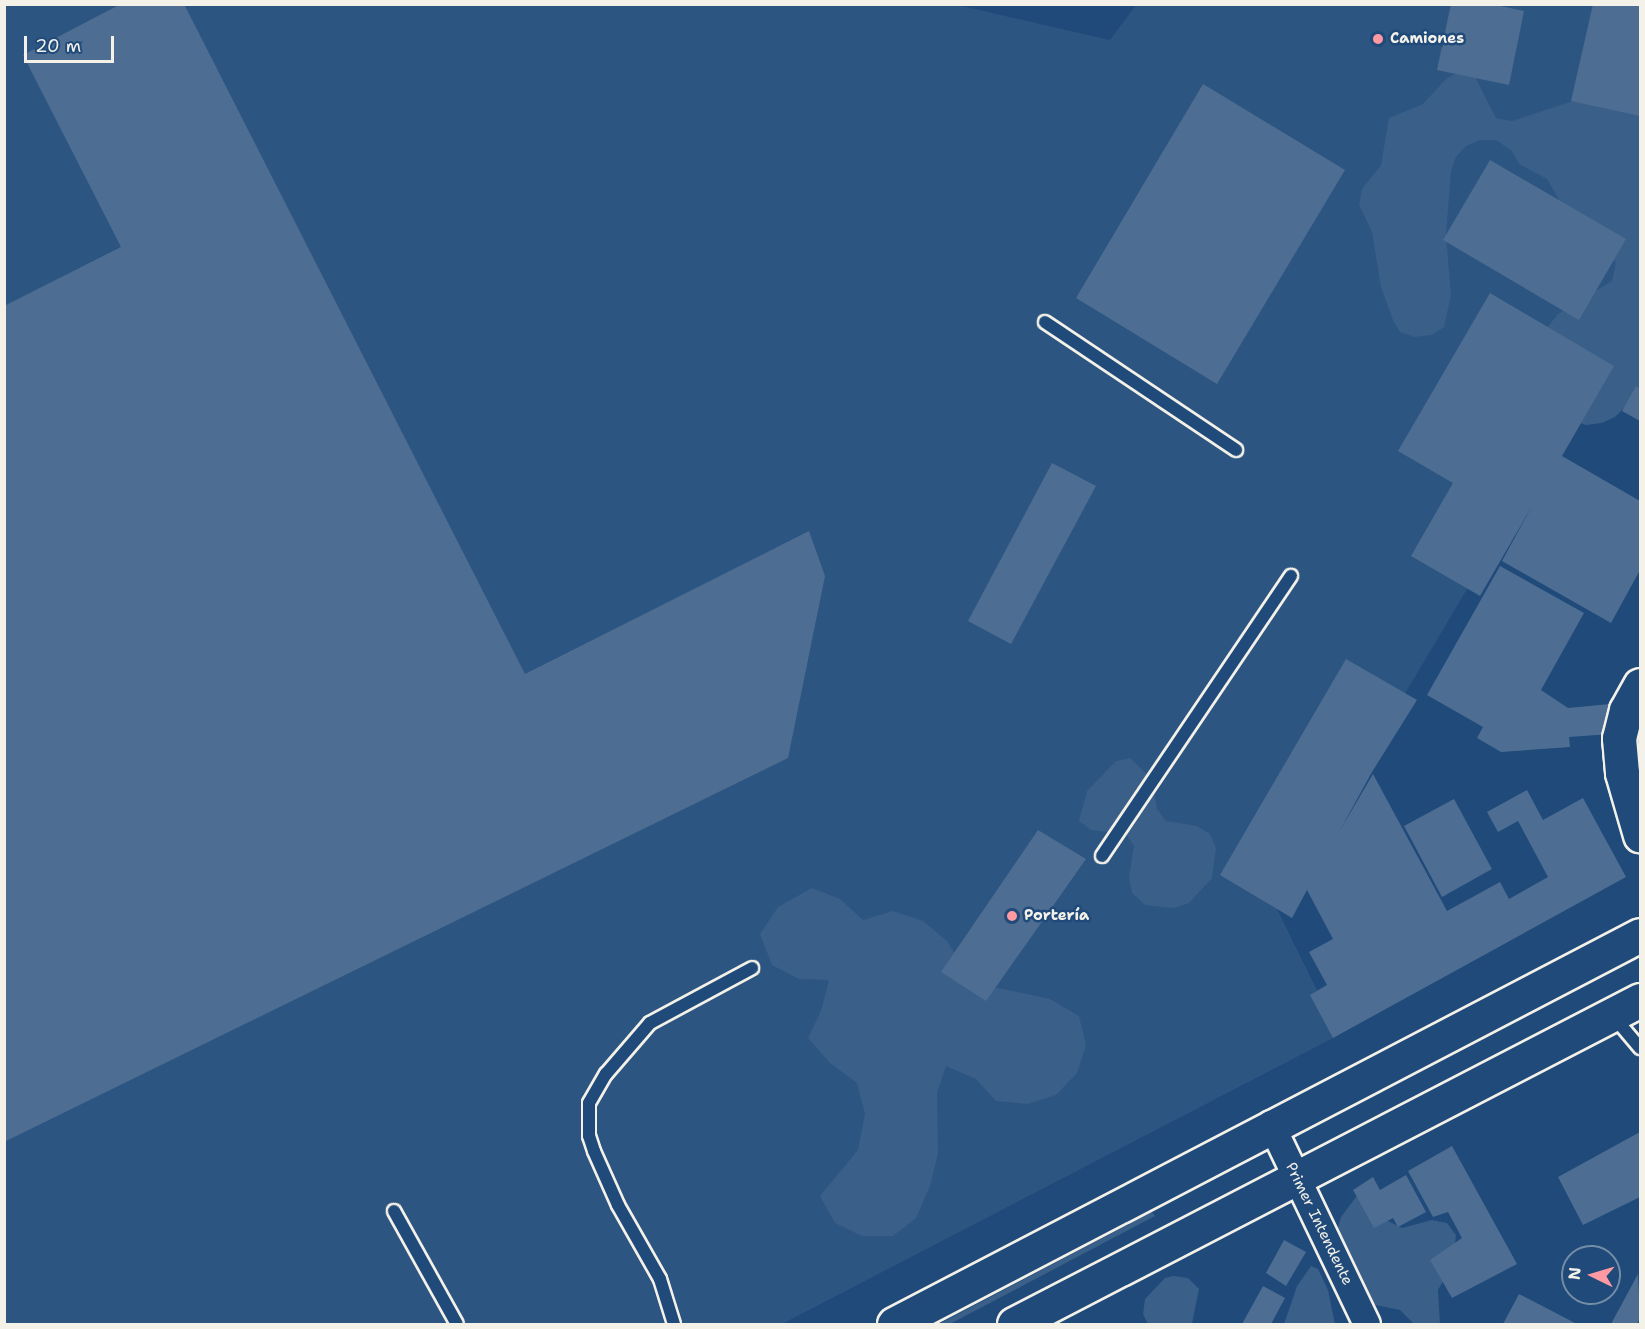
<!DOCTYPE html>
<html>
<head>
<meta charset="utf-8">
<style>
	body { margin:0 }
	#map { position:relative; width:1645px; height:1329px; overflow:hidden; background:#1f4a7a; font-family:"Shantell Sans",sans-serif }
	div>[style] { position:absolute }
	.built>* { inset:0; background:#2d5581 }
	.green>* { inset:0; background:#3a5f88 }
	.building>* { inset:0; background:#4d6e92 }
	.roads { filter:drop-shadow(2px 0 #f4f1e8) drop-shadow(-2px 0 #f4f1e8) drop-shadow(0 2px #f4f1e8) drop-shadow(0 -2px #f4f1e8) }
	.lane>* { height:12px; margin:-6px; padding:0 6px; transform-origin:6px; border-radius:6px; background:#1f4a7a }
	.street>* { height:26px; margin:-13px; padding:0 13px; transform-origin:13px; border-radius:13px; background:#1f4a7a }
	.secondary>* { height:33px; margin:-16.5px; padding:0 16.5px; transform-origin:16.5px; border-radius:16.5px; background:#1f4a7a }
	.highway>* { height:33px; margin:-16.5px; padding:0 16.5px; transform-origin:16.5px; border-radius:16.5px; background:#1f4a7a }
	.dots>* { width:16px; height:16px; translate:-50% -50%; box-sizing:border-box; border:3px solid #1f4a7a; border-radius:50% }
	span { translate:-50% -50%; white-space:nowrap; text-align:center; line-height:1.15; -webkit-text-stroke:5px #1f4a7a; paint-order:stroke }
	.poi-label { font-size:15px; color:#f4f1e8; font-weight:700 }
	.left { translate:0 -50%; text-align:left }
	.street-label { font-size:15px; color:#f4f1e8 }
	.frame { position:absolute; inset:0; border:6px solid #f4f1e8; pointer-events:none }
	.north { position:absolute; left:1561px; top:1245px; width:60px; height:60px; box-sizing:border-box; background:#1f4a7a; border:2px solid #748da6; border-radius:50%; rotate:275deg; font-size:16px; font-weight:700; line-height:24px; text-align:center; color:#f4f1e8 }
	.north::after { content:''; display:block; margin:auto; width:21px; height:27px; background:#ff9aa2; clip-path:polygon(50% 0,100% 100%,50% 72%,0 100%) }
	.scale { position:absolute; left:24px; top:36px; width:90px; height:27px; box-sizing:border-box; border:3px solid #f4f1e8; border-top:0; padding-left:8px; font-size:18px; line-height:21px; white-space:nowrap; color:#f4f1e8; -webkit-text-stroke:4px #1f4a7a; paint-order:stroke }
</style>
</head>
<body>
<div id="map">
	<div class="built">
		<i style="clip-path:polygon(953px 4px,1110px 40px,1136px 5px,1640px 5px,1640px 298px,1277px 909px,1339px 1035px,782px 1324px,5px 1324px,5px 5px)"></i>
	</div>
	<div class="green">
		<i style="clip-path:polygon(1460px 71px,1475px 77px,1496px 118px,1512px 121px,1588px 96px,1640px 107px,1640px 392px,1615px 417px,1602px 423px,1586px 425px,1571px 420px,1538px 339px,1558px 314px,1612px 281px,1616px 262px,1579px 234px,1547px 179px,1519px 164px,1512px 151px,1496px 140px,1480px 140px,1466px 146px,1456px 157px,1451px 171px,1446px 235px,1451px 295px,1444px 327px,1432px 335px,1414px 337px,1400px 332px,1393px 320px,1381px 287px,1372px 232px,1359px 205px,1362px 189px,1381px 165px,1389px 118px,1423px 104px,1446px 79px)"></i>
		<i style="clip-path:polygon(1130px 758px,1151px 778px,1157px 809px,1166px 821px,1197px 826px,1210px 834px,1216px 848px,1212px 878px,1189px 903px,1174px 908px,1145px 905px,1132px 893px,1129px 877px,1134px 846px,1126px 834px,1091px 830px,1079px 821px,1087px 791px,1116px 761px)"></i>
		<i style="clip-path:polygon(812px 888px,840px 899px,863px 920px,893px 911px,923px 921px,947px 941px,962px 966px,988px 986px,1050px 999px,1079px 1016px,1086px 1045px,1077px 1073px,1056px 1095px,1028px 1104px,996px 1101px,976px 1079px,946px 1066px,937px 1093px,938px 1153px,930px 1186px,916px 1218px,893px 1236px,862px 1236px,835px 1223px,820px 1196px,858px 1150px,865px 1114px,857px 1083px,830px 1063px,808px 1038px,821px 1011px,829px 980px,799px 979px,772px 965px,760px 934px,778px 907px)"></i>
		<i style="clip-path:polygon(1356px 1197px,1371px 1198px,1388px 1221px,1402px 1228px,1432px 1220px,1447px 1223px,1456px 1235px,1453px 1264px,1438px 1290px,1440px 1324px,1414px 1324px,1400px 1310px,1371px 1304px,1336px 1234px,1341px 1217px)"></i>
		<i style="clip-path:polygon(1152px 1212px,1155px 1216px,950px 1324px,939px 1324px)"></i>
		<i style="clip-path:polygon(1311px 1266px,1318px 1269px,1328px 1290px,1335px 1324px,1284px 1324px,1297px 1286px)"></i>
		<i style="clip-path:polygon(1173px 1276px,1188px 1278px,1199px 1289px,1192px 1324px,1148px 1324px,1143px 1314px,1145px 1299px,1165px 1278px)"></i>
	</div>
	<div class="building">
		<i style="clip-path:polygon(121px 4px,184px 4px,525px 674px,809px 531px,825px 576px,788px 758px,4px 1142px,4px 306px,121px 247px,23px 55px)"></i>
		<i style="clip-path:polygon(1451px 4px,1491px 4px,1524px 11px,1509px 85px,1437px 70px)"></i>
		<i style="clip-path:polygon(1593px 4px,1640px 4px,1640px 116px,1571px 101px)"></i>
		<i style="clip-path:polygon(1203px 84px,1345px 170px,1217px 384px,1076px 298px)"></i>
		<i style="clip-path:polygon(1490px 160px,1626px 239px,1579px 320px,1443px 240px)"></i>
		<i style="clip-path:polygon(1490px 293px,1614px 366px,1562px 456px,1640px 501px,1640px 570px,1611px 623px,1502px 561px,1532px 506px,1480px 596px,1411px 556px,1453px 483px,1398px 451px)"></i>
		<i style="clip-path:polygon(1636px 386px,1640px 389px,1640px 421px,1622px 411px)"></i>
		<i style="clip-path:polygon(1052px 463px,1096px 486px,1011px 644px,968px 621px)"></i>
		<i style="clip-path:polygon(1500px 566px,1584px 613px,1541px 690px,1568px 708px,1610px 704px,1611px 734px,1569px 737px,1570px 747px,1501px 752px,1477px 738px,1483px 727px,1427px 695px)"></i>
		<i style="clip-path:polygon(1346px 659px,1417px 700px,1372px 772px,1339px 832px,1373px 774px,1447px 911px,1500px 882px,1509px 899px,1548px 877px,1518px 821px,1498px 832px,1487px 812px,1527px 790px,1543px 820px,1583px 798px,1626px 877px,1333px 1038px,1310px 995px,1327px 985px,1309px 952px,1333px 939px,1307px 890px,1292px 918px,1220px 875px)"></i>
		<i style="clip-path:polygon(1454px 799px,1492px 869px,1442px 897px,1404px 826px)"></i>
		<i style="clip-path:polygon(1038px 830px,1086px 859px,986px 1001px,941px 972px)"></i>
		<i style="clip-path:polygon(1640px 1132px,1640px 1197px,1583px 1225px,1558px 1177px)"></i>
		<i style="clip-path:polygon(1452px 1146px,1517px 1264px,1452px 1298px,1430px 1260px,1462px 1238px,1448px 1212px,1433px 1217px,1408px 1171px)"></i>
		<i style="clip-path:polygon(1406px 1175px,1426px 1212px,1398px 1227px,1393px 1218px,1374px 1228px,1353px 1190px,1373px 1177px,1380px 1190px)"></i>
		<i style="clip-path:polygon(1284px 1240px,1306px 1252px,1286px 1286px,1266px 1273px)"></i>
		<i style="clip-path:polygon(1638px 1274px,1640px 1318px,1637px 1324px,1611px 1324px)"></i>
		<i style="clip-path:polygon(1263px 1286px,1285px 1298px,1271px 1324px,1242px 1324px)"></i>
		<i style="clip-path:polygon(1519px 1294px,1577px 1324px,1503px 1324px)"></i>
	</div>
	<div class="roads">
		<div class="lane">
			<i style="left:1045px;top:322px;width:230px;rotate:33.8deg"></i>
			<i style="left:1102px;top:856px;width:338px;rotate:-56deg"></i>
			<i style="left:1613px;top:1016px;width:42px;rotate:49.8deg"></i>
			<i style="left:394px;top:1211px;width:129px;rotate:60.9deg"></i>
			<i style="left:674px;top:1324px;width:47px;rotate:-107.3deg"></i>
			<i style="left:660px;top:1279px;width:85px;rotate:-119.6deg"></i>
			<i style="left:618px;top:1205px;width:59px;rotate:-114deg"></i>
			<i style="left:594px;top:1151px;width:16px;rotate:-108deg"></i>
			<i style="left:589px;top:1136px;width:33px;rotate:-90deg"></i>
			<i style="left:589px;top:1103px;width:34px;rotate:-60deg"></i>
			<i style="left:606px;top:1074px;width:67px;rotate:-49.2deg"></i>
			<i style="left:650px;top:1023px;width:116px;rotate:-28.3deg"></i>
		</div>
		<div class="street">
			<i style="left:1271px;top:1124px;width:222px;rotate:64.4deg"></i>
		</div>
		<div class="secondary">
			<i style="left:1640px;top:685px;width:29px;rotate:119deg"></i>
			<i style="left:1626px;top:710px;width:29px;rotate:104deg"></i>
			<i style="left:1619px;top:738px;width:35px;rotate:85deg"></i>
			<i style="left:1622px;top:773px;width:65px;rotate:73.8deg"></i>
		</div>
		<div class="highway">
			<i style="left:894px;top:1324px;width:841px;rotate:-27.54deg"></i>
			<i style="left:1014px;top:1324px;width:705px;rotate:-27.36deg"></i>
		</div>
	</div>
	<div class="dots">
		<i style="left:1378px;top:39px;background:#ff9aa2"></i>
		<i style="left:1012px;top:916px;background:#ff9aa2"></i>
	</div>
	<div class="poi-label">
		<span class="left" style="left:1390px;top:39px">Camiones</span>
		<span class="left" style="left:1024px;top:916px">Portería</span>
	</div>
	<div class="street-label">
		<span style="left:1319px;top:1224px;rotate:64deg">Primer Intendente</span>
	</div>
	<div class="frame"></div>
	<div class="north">N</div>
	<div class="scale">20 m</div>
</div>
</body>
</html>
